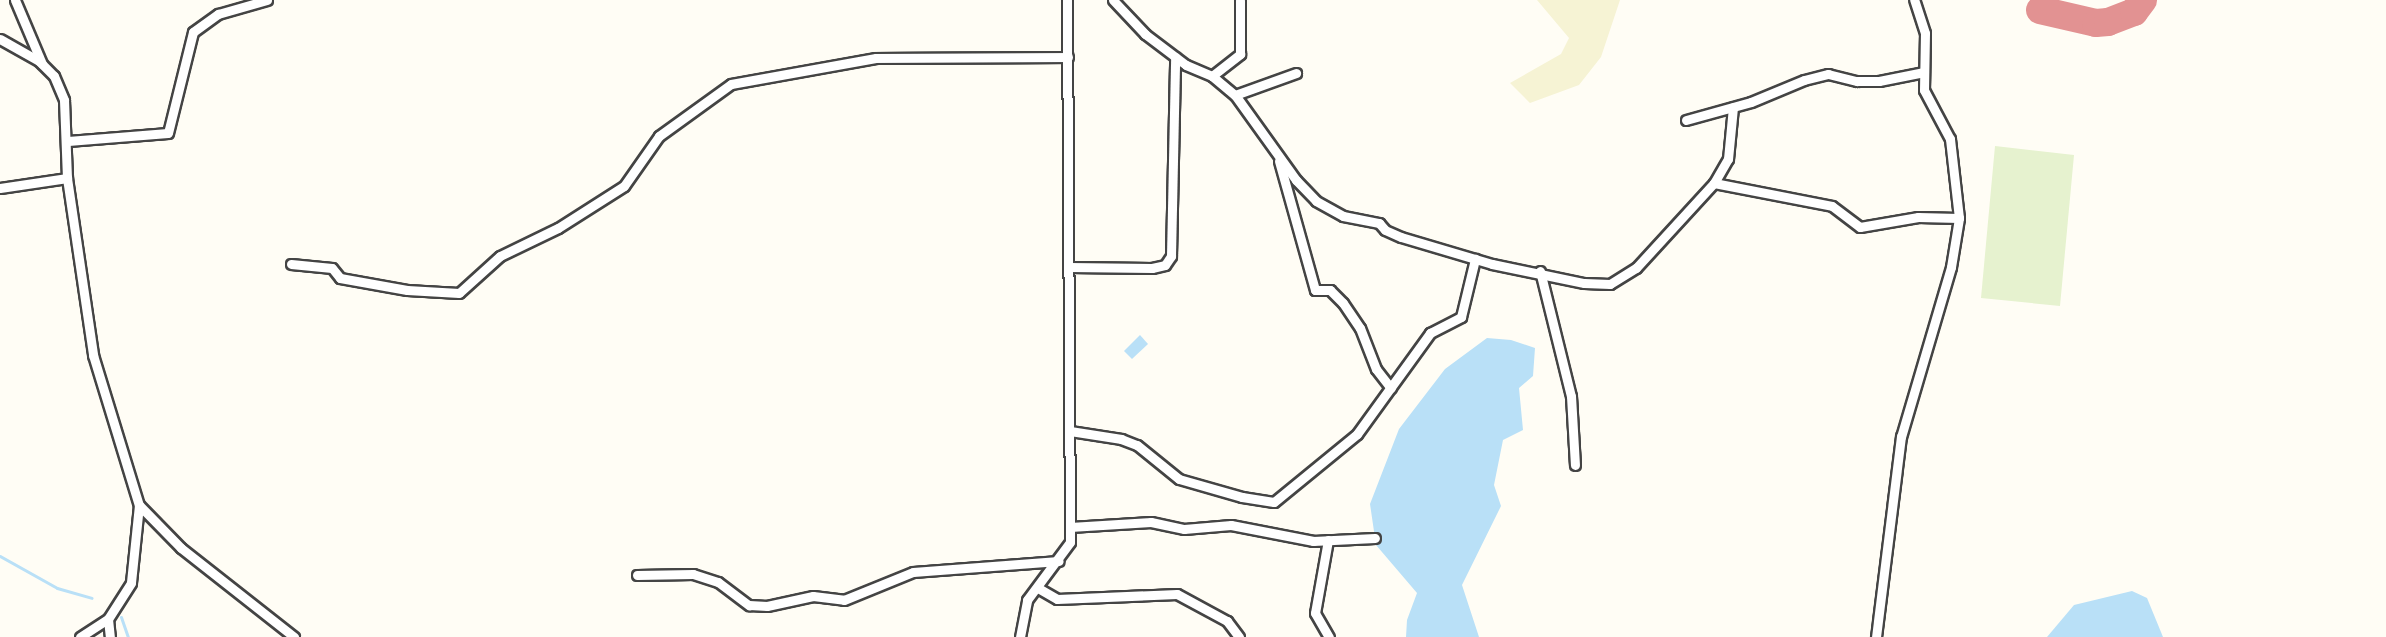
<!DOCTYPE html>
<html>
<head>
<meta charset="utf-8">
<style>
	body { margin:0 }
	#map { position:relative; width:2386px; height:637px; overflow:hidden; background:#fffdf5; font-family:Spectral,serif }
	div>[style] { position:absolute }
	.farmland>* { inset:0; background:#f6f3d4 }
	.pitch>* { inset:0; background:#e6f2cf }
	.water>* { inset:0; background:#b9e0f7 }
	.stream>* { height:3px; margin:-1.5px; padding:0 1.5px; transform-origin:1.5px; border-radius:1.5px; background:#b9e0f7 }
	.taxiway>* { height:28px; margin:-14px; padding:0 14px; transform-origin:14px; border-radius:14px; background:#e29292 }
	.roads { filter:drop-shadow(2px 0 #444) drop-shadow(-2px 0 #444) drop-shadow(0 2px #444) drop-shadow(0 -2px #444) }
	.street>* { height:9px; margin:-4.5px; padding:0 4.5px; transform-origin:4.5px; border-radius:4.5px; background:#fff }
	span { translate:-50% -50%; white-space:nowrap; text-align:center; line-height:1.15; -webkit-text-stroke:6px #fff; paint-order:stroke }
</style>
</head>
<body>
<div id="map">
	<div class="farmland">
		<i style="clip-path:polygon(1537px 0,1620px 0,1601px 57px,1579px 85px,1530px 103px,1510px 83px,1561px 54px,1569px 38px)"></i>
	</div>
	<div class="pitch">
		<i style="clip-path:polygon(1995px 146px,2074px 155px,2060px 306px,1981px 298px)"></i>
	</div>
	<div class="water">
		<i style="clip-path:polygon(1140px 335px,1148px 344px,1132px 359px,1124px 351px)"></i>
		<i style="clip-path:polygon(1487px 338px,1511px 340px,1535px 348px,1533px 376px,1519px 388px,1523px 430px,1503px 440px,1494px 485px,1501px 506px,1462px 585px,1479px 637px,1406px 637px,1407px 620px,1417px 593px,1376px 545px,1370px 504px,1399px 429px,1445px 369px)"></i>
		<i style="clip-path:polygon(2132px 591px,2147px 598px,2163px 637px,2047px 637px,2074px 605px)"></i>
	</div>
	<div class="stream">
		<i style="left:0;top:556px;width:65px;rotate:29.3deg"></i>
		<i style="left:57px;top:588px;width:36px;rotate:16deg"></i>
		<i style="left:121px;top:617px;width:21px;rotate:71deg"></i>
	</div>
	<div class="taxiway">
		<i style="left:2040px;top:10px;width:57px;rotate:13.1deg"></i>
		<i style="left:2096px;top:23px;width:12px;rotate:-5deg"></i>
		<i style="left:2108px;top:22px;width:28px;rotate:-21deg"></i>
		<i style="left:2134px;top:12px;width:15px;rotate:-53deg"></i>
	</div>
	<div class="roads">
		<div class="street">
			<i style="left:15px;top:0;width:69px;rotate:67.1deg"></i>
			<i style="left:1113px;top:0;width:47px;rotate:46.7deg"></i>
			<i style="left:1145px;top:34px;width:51px;rotate:37.1deg"></i>
			<i style="left:1186px;top:65px;width:28px;rotate:23deg"></i>
			<i style="left:1212px;top:76px;width:36px;rotate:-38deg"></i>
			<i style="left:1240px;top:54px;width:54px;rotate:-90deg"></i>
			<i style="left:0;top:39px;width:45px;rotate:29.4deg"></i>
			<i style="left:39px;top:61px;width:21px;rotate:45deg"></i>
			<i style="left:54px;top:76px;width:26px;rotate:67deg"></i>
			<i style="left:64px;top:100px;width:78px;rotate:87.8deg"></i>
			<i style="left:67px;top:178px;width:179px;rotate:81.6deg"></i>
			<i style="left:93px;top:355px;width:157px;rotate:73deg"></i>
			<i style="left:139px;top:505px;width:78px;rotate:95.9deg"></i>
			<i style="left:131px;top:583px;width:43px;rotate:122.6deg"></i>
			<i style="left:108px;top:619px;width:18px;rotate:84deg"></i>
			<i style="left:1212px;top:76px;width:30px;rotate:40deg"></i>
			<i style="left:1235px;top:95px;width:105px;rotate:54.3deg"></i>
			<i style="left:1296px;top:180px;width:29px;rotate:46deg"></i>
			<i style="left:1316px;top:201px;width:31px;rotate:29deg"></i>
			<i style="left:1343px;top:216px;width:37px;rotate:11deg"></i>
			<i style="left:1379px;top:223px;width:9px;rotate:49deg"></i>
			<i style="left:1385px;top:230px;width:17px;rotate:24deg"></i>
			<i style="left:1401px;top:237px;width:95px;rotate:16.5deg"></i>
			<i style="left:1492px;top:264px;width:94px;rotate:11.7deg"></i>
			<i style="left:1584px;top:283px;width:26px;rotate:2deg"></i>
			<i style="left:1610px;top:284px;width:31px;rotate:-32deg"></i>
			<i style="left:1636px;top:268px;width:115px;rotate:-47.5deg"></i>
			<i style="left:1714px;top:183px;width:28px;rotate:-60deg"></i>
			<i style="left:1728px;top:159px;width:52px;rotate:-84.5deg"></i>
			<i style="left:1235px;top:95px;width:65px;rotate:-19.8deg"></i>
			<i style="left:1686px;top:120px;width:67px;rotate:-15.5deg"></i>
			<i style="left:1751px;top:102px;width:57px;rotate:-22.5deg"></i>
			<i style="left:1804px;top:80px;width:25px;rotate:-14deg"></i>
			<i style="left:1828px;top:74px;width:30px;rotate:14deg"></i>
			<i style="left:1857px;top:81px;width:22px"></i>
			<i style="left:1879px;top:81px;width:46px;rotate:-11.3deg"></i>
			<i style="left:68px;top:141px;width:100px;rotate:-4.6deg"></i>
			<i style="left:168px;top:133px;width:104px;rotate:-76.1deg"></i>
			<i style="left:193px;top:32px;width:31px;rotate:-36deg"></i>
			<i style="left:218px;top:14px;width:51px;rotate:-15.9deg"></i>
			<i style="left:1279px;top:161px;width:134px;rotate:74.4deg"></i>
			<i style="left:1315px;top:290px;width:15px"></i>
			<i style="left:1330px;top:290px;width:18px;rotate:45deg"></i>
			<i style="left:1343px;top:303px;width:30px;rotate:56deg"></i>
			<i style="left:1360px;top:328px;width:44px;rotate:68.7deg"></i>
			<i style="left:1376px;top:369px;width:24px;rotate:52deg"></i>
			<i style="left:1714px;top:183px;width:120px;rotate:11deg"></i>
			<i style="left:1832px;top:206px;width:35px;rotate:37deg"></i>
			<i style="left:1860px;top:227px;width:59px;rotate:-9.8deg"></i>
			<i style="left:1918px;top:217px;width:41px;rotate:1.4deg"></i>
			<i style="left:0;top:188px;width:68px;rotate:-8.5deg"></i>
			<i style="left:291px;top:264px;width:41px;rotate:5.6deg"></i>
			<i style="left:332px;top:268px;width:13px;rotate:51deg"></i>
			<i style="left:340px;top:278px;width:68px;rotate:10.2deg"></i>
			<i style="left:407px;top:290px;width:52px;rotate:3.3deg"></i>
			<i style="left:459px;top:293px;width:55px;rotate:-42.1deg"></i>
			<i style="left:500px;top:256px;width:64px;rotate:-25.8deg"></i>
			<i style="left:558px;top:228px;width:78px;rotate:-32.5deg"></i>
			<i style="left:624px;top:186px;width:61px;rotate:-55deg"></i>
			<i style="left:659px;top:136px;width:89px;rotate:-35.8deg"></i>
			<i style="left:731px;top:84px;width:147px;rotate:-10.2deg"></i>
			<i style="left:876px;top:58px;width:192px;rotate:-0.3deg"></i>
			<i style="left:1069px;top:267px;width:83px;rotate:0.7deg"></i>
			<i style="left:1152px;top:268px;width:13px;rotate:-13deg"></i>
			<i style="left:1165px;top:265px;width:11px;rotate:-56deg"></i>
			<i style="left:1171px;top:256px;width:199px;rotate:-88.8deg"></i>
			<i style="left:1540px;top:271px;width:129px;rotate:76.1deg"></i>
			<i style="left:1571px;top:396px;width:69px;rotate:86.7deg"></i>
			<i style="left:1070px;top:431px;width:52px;rotate:8.9deg"></i>
			<i style="left:1121px;top:439px;width:17px;rotate:21deg"></i>
			<i style="left:1137px;top:445px;width:54px;rotate:39deg"></i>
			<i style="left:1179px;top:479px;width:66px;rotate:15.9deg"></i>
			<i style="left:1242px;top:497px;width:32px;rotate:9deg"></i>
			<i style="left:1274px;top:502px;width:107px;rotate:-39.3deg"></i>
			<i style="left:1357px;top:434px;width:125px;rotate:-54.1deg"></i>
			<i style="left:1430px;top:333px;width:35px;rotate:-27deg"></i>
			<i style="left:1461px;top:317px;width:60px;rotate:-76.4deg"></i>
			<i style="left:139px;top:505px;width:60px;rotate:45.7deg"></i>
			<i style="left:181px;top:548px;width:144px;rotate:38.2deg"></i>
			<i style="left:1070px;top:527px;width:81px;rotate:-3.5deg"></i>
			<i style="left:1151px;top:522px;width:34px;rotate:12deg"></i>
			<i style="left:1184px;top:529px;width:47px;rotate:-4.9deg"></i>
			<i style="left:1231px;top:525px;width:84px;rotate:11deg"></i>
			<i style="left:1313px;top:541px;width:62px;rotate:-2.8deg"></i>
			<i style="left:1328px;top:540px;width:74px;rotate:100.1deg"></i>
			<i style="left:1315px;top:613px;width:28px;rotate:60deg"></i>
			<i style="left:637px;top:575px;width:56px;rotate:-1deg"></i>
			<i style="left:693px;top:574px;width:26px;rotate:18deg"></i>
			<i style="left:718px;top:582px;width:39px;rotate:37deg"></i>
			<i style="left:749px;top:605px;width:18px;rotate:3deg"></i>
			<i style="left:767px;top:606px;width:47px;rotate:-12.3deg"></i>
			<i style="left:813px;top:596px;width:31px;rotate:7deg"></i>
			<i style="left:844px;top:600px;width:74px;rotate:-22.1deg"></i>
			<i style="left:913px;top:572px;width:146px;rotate:-4.3deg"></i>
			<i style="left:1038px;top:588px;width:22px;rotate:30deg"></i>
			<i style="left:1057px;top:599px;width:120px;rotate:-2.4deg"></i>
			<i style="left:1177px;top:594px;width:57px;rotate:28.4deg"></i>
			<i style="left:1227px;top:621px;width:20px;rotate:53deg"></i>
			<i style="left:80px;top:637px;width:33px;rotate:-33deg"></i>
			<i style="left:1020px;top:637px;width:38px;rotate:-79deg"></i>
			<i style="left:1027px;top:600px;width:72px;rotate:-53.4deg"></i>
			<i style="left:1070px;top:542px;width:542px;rotate:-90.32deg"></i>
			<i style="left:1876px;top:637px;width:202px;rotate:-82.9deg"></i>
			<i style="left:1901px;top:437px;width:177px;rotate:-73.6deg"></i>
			<i style="left:1951px;top:267px;width:50px;rotate:-80.7deg"></i>
			<i style="left:1959px;top:218px;width:80px;rotate:-96.5deg"></i>
			<i style="left:1950px;top:139px;width:55px;rotate:-118deg"></i>
			<i style="left:1924px;top:90px;width:57px;rotate:-89deg"></i>
			<i style="left:1925px;top:33px;width:35px;rotate:-108deg"></i>
		</div>
	</div>
</div>
</body>
</html>
